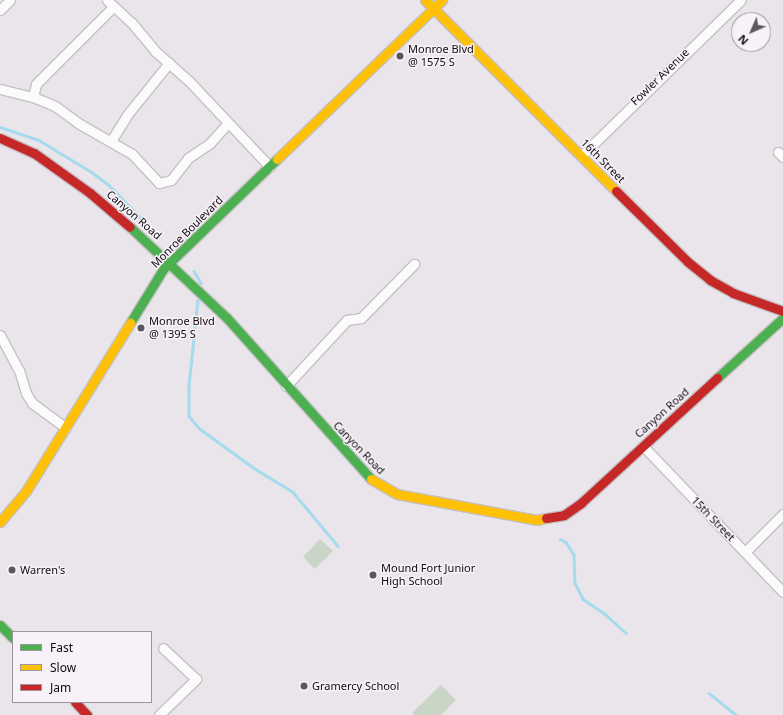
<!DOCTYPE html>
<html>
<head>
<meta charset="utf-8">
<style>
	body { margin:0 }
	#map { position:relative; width:783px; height:715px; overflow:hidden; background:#eae5ea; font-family:"Noto Sans",sans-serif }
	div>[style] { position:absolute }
	.green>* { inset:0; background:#c9d6c5 }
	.stream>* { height:2.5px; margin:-1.25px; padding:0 1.25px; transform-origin:1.25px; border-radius:1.25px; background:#a6daed }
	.roads { filter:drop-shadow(1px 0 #c5c1c5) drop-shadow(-1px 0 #c5c1c5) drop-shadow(0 1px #c5c1c5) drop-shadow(0 -1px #c5c1c5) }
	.street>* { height:9px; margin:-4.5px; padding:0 4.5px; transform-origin:4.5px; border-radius:4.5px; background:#fcfbfc }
	.fast>* { height:9px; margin:-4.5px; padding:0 4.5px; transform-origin:4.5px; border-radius:4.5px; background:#4caf50 }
	.slow>* { height:9px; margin:-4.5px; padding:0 4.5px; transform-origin:4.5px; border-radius:4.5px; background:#ffc107 }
	.jam>* { height:9px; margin:-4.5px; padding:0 4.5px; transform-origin:4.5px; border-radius:4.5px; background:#c62828 }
	.dots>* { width:11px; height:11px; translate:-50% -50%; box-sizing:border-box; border:2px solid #f8f1f8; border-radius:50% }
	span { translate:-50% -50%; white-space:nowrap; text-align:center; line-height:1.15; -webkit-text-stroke:3px #f8f1f8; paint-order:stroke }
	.poi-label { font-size:11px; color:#0e0c0e }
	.left { translate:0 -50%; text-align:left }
	.street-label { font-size:11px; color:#0e0c0e }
	.legend { position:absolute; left:12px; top:631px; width:140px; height:72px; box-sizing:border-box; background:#f8f1f8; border:1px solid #9a959a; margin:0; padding:5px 7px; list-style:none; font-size:12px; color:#0e0c0e }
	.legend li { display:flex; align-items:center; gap:8px; height:20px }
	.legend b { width:20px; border:1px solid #9a959a }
	.north { position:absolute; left:731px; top:12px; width:40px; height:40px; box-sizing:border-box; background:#f8f1f8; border:1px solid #9a959a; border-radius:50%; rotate:225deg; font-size:11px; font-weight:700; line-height:16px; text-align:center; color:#0e0c0e }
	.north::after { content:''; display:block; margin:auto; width:14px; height:18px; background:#5b585b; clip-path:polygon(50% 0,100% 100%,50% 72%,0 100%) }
</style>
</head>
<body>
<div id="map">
	<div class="green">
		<i style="clip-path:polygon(320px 539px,333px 551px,315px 569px,303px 557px)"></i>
		<i style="clip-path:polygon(441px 685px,456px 700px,441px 715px,414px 715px,412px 713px)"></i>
	</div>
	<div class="stream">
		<i style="left:0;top:127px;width:41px;rotate:18.4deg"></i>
		<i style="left:39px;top:140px;width:63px;rotate:31.4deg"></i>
		<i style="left:93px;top:173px;width:20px;rotate:37deg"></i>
		<i style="left:109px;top:185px;width:72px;rotate:46.1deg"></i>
		<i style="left:194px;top:271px;width:14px;rotate:60deg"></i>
		<i style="left:198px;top:300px;width:85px;rotate:96deg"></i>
		<i style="left:189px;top:385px;width:31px;rotate:90deg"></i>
		<i style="left:189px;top:416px;width:16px;rotate:50deg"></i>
		<i style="left:199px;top:428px;width:68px;rotate:36deg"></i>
		<i style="left:254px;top:468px;width:46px;rotate:31.6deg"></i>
		<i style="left:293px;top:492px;width:70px;rotate:50.2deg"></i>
		<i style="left:560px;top:539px;width:7px;rotate:27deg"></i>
		<i style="left:566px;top:542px;width:15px;rotate:58deg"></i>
		<i style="left:574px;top:555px;width:28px;rotate:88deg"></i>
		<i style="left:575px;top:583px;width:18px;rotate:63deg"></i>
		<i style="left:583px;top:599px;width:27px;rotate:34deg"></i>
		<i style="left:605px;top:614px;width:28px;rotate:42deg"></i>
		<i style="left:709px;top:693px;width:35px;rotate:39deg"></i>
	</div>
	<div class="roads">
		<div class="street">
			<i style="left:107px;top:0;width:33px;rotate:43deg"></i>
			<i style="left:131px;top:22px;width:38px;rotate:50deg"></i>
			<i style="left:155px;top:51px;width:45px;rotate:41.4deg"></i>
			<i style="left:189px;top:81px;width:118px;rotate:46.7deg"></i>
			<i style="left:0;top:10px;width:14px;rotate:-45deg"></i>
			<i style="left:0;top:89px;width:34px;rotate:14deg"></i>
			<i style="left:33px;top:97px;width:24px;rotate:22deg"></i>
			<i style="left:55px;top:106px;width:29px;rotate:36deg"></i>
			<i style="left:78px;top:123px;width:62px;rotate:29.9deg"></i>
			<i style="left:132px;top:154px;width:40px;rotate:47deg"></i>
			<i style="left:159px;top:183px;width:12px;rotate:-14deg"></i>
			<i style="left:171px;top:180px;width:28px;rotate:-52deg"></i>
			<i style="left:188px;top:158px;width:27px;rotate:-34deg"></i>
			<i style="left:210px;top:143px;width:27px;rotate:-48deg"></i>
			<i style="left:33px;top:97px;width:13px;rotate:-77deg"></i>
			<i style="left:36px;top:84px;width:109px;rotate:-45deg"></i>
			<i style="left:111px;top:141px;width:31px;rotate:-58deg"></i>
			<i style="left:127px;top:115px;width:67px;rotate:-51.1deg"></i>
			<i style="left:778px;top:152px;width:7px;rotate:45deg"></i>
			<i style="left:581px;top:156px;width:223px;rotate:-44.3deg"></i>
			<i style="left:0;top:335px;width:40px;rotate:62deg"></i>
			<i style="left:19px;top:370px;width:24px;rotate:73deg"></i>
			<i style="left:26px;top:393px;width:12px;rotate:59deg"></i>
			<i style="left:32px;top:403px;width:42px;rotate:36.3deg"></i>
			<i style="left:286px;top:386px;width:90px;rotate:-47.3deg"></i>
			<i style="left:347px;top:320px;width:14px;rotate:-8deg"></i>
			<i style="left:361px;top:318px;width:76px;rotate:-45.5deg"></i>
			<i style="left:643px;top:446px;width:202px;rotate:46.2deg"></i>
			<i style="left:745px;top:552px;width:54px;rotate:-45deg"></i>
			<i style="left:159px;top:715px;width:52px;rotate:-44.2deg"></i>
			<i style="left:196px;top:679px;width:45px;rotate:-136.8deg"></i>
		</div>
		<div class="fast">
			<i style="left:130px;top:227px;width:133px;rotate:43.2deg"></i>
			<i style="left:227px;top:318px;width:216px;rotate:48.2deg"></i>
			<i style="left:130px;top:323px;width:65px;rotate:-58.3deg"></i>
			<i style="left:164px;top:268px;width:157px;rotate:-44deg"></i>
			<i style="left:717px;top:378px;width:89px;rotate:-42.3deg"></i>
			<i style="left:0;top:625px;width:18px;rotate:45deg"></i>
		</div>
		<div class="slow">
			<i style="left:425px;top:0;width:270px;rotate:45deg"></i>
			<i style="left:277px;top:159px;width:229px;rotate:-43.9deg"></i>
			<i style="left:371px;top:479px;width:30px;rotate:30deg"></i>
			<i style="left:397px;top:494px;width:142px;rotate:10.5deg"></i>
			<i style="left:537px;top:520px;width:9px;rotate:-13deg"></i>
			<i style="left:0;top:522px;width:40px;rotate:-50deg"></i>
			<i style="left:26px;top:491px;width:198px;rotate:-58.2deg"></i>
		</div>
		<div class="jam">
			<i style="left:0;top:138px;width:37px;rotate:24deg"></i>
			<i style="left:34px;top:153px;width:69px;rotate:35.5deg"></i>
			<i style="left:90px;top:193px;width:52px;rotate:40.4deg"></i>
			<i style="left:616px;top:191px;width:101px;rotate:44.6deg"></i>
			<i style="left:688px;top:262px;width:28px;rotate:39deg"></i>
			<i style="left:710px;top:280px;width:26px;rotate:29deg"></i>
			<i style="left:733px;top:293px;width:53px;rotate:19.8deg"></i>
			<i style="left:546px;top:518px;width:18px;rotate:-9deg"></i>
			<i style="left:564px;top:515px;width:21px;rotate:-35deg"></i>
			<i style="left:581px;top:503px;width:185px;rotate:-42.6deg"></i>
			<i style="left:75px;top:702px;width:18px;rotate:47deg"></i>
		</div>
	</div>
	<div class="dots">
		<i style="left:400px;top:56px;background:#5b585b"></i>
		<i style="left:141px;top:328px;background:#5b585b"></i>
		<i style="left:12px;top:570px;background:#5b585b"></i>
		<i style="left:373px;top:575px;background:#5b585b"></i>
		<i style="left:304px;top:686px;background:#5b585b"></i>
	</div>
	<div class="poi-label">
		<span class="left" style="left:408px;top:56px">Monroe Blvd<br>@ 1575 S</span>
		<span class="left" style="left:149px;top:328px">Monroe Blvd<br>@ 1395 S</span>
		<span class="left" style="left:381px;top:575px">Mound Fort Junior<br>High School</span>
		<span class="left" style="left:20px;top:570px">Warren's</span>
		<span class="left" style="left:312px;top:686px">Gramercy School</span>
	</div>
	<div class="street-label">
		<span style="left:660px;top:77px;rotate:-44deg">Fowler Avenue</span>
		<span style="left:603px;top:161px;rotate:45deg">16th Street</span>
		<span style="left:134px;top:215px;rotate:41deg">Canyon Road</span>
		<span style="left:187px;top:232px;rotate:-45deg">Monroe Boulevard</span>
		<span style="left:662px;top:413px;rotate:-42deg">Canyon Road</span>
		<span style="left:359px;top:448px;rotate:46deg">Canyon Road</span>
		<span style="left:713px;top:519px;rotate:46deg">15th Street</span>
	</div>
	<ul class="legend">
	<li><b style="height:5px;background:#4caf50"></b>Fast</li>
	<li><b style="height:5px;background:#ffc107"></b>Slow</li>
	<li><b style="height:5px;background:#c62828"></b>Jam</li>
	</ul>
	<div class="north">N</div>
</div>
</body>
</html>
